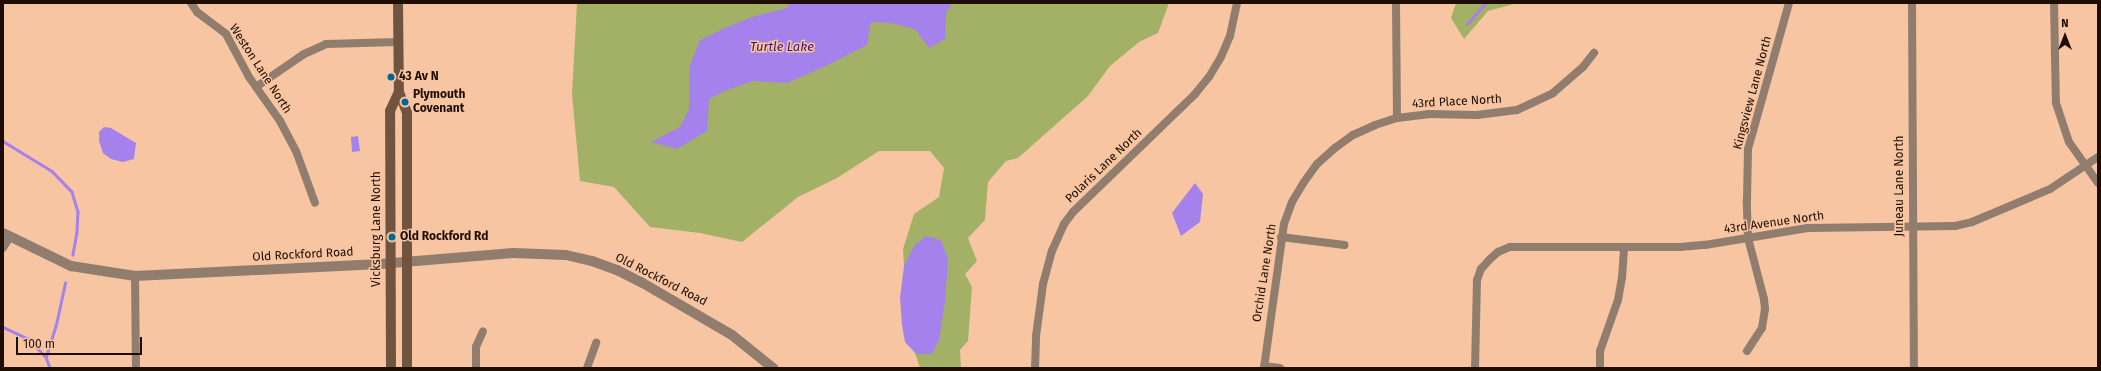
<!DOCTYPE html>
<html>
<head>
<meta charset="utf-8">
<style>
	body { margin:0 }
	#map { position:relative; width:2101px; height:371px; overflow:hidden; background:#f7c5a1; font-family:"Fira Sans",sans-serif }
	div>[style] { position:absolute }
	.green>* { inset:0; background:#a3b167 }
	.water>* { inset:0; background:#a581eb }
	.stream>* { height:2.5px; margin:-1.25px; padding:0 1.25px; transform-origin:1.25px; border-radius:1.25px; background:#a581eb }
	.minor>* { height:8px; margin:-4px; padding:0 4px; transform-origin:4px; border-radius:4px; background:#917d6e }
	.tertiary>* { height:10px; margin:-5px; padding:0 5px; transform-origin:5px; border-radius:5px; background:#917d6e }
	.secondary>* { height:10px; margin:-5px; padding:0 5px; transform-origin:5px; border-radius:5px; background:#71543f }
	.dots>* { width:11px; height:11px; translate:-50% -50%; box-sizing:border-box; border:2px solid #f7c5a1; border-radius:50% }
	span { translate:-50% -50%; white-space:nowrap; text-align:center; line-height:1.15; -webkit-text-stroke:3px #f7c5a1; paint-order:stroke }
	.street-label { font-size:12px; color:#1e0d02 }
	.poi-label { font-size:12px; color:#1e0d02; font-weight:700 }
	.left { translate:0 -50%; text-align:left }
	.water-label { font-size:13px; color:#3e1371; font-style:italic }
	.frame { position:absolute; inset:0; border:4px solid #1e0d02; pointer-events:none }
	.north { position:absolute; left:2045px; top:16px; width:40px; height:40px; -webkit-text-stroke:3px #f7c5a1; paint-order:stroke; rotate:0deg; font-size:11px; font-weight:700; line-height:16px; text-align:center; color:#1e0d02 }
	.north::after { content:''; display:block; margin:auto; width:14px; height:18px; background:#1e0d02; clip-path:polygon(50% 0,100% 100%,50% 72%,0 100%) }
	.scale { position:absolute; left:16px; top:337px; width:126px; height:18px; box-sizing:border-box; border:2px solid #1e0d02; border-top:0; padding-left:5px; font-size:12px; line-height:14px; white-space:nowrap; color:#1e0d02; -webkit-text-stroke:3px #f7c5a1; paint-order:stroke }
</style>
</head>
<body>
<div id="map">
	<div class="green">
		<i style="clip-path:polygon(577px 3px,1169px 3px,1158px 33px,1139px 42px,1110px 66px,1088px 96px,1018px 158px,1006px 161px,988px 182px,985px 220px,968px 238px,977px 261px,965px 274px,972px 287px,968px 341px,960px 350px,961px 368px,920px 368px,908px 331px,903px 249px,914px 214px,939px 197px,944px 168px,930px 151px,879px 151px,837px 178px,798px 197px,742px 242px,700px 233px,650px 227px,614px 187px,580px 181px,572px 94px)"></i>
		<i style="clip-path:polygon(1456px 3px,1518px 3px,1488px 11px,1464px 39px,1451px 18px)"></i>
	</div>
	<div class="water">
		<i style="clip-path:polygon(788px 3px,952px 3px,946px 13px,945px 39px,929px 48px,915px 29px,890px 23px,871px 22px,867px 45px,826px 66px,787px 83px,753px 81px,727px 90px,709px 99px,707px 131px,677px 149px,651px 142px,680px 127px,689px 109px,689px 68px,700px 40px,727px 27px,755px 16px,787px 8px)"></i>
		<i style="clip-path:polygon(104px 127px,111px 128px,136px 143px,134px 159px,123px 162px,111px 159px,103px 153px,99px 141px,99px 132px)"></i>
		<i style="clip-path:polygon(358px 136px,360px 151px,352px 152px,351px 137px)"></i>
		<i style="clip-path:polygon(1195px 183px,1203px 194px,1200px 222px,1181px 236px,1172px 213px)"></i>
		<i style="clip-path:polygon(926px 236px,941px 240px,948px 259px,945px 302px,939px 340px,932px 354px,916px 354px,905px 342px,902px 325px,900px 298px,904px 266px,914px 246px)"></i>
	</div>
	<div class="stream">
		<i style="left:1467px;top:24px;width:28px;rotate:-49deg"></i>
		<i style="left:3px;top:141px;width:57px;rotate:31.5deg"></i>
		<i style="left:52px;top:171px;width:29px;rotate:46deg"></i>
		<i style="left:72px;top:192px;width:21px;rotate:73deg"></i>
		<i style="left:78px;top:212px;width:20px;rotate:93deg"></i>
		<i style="left:77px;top:232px;width:23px;rotate:100deg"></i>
		<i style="left:3px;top:327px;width:29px;rotate:25deg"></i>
		<i style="left:29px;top:339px;width:25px;rotate:47deg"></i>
		<i style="left:46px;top:357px;width:12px;rotate:70deg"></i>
		<i style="left:46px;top:357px;width:34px;rotate:-73deg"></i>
		<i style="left:56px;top:325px;width:43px;rotate:-77.9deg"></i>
	</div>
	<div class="minor">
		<i style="left:191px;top:3px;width:11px;rotate:56deg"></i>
		<i style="left:197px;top:12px;width:36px;rotate:37deg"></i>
		<i style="left:226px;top:34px;width:49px;rotate:61.9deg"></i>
		<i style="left:249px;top:77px;width:54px;rotate:54.8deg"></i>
		<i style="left:280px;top:121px;width:34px;rotate:62deg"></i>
		<i style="left:296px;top:151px;width:55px;rotate:69.9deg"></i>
		<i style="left:1396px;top:3px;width:115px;rotate:89.5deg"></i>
		<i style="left:1912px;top:3px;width:365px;rotate:89.7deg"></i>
		<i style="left:2054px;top:3px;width:100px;rotate:88.9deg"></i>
		<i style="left:2056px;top:103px;width:41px;rotate:71.6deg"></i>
		<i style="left:2069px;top:142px;width:50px;rotate:54.7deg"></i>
		<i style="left:256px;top:87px;width:58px;rotate:-34.5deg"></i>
		<i style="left:304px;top:54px;width:24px;rotate:-24deg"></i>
		<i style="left:326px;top:44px;width:72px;rotate:-1.6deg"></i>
		<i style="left:1281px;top:237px;width:64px;rotate:7.2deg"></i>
		<i style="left:3px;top:248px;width:13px;rotate:-58deg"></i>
		<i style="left:135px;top:276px;width:92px;rotate:89.4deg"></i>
		<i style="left:1747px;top:351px;width:27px;rotate:-57deg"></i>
		<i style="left:1762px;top:328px;width:19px;rotate:-81deg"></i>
		<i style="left:1765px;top:309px;width:10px;rotate:-96deg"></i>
		<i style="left:1764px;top:299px;width:63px;rotate:-104.7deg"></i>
		<i style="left:1748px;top:238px;width:38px;rotate:-92deg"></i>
		<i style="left:1747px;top:200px;width:51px;rotate:-88.9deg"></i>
		<i style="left:1748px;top:149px;width:152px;rotate:-74.3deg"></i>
		<i style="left:1264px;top:366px;width:16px;rotate:7deg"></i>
		<i style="left:476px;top:368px;width:21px;rotate:-90deg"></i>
		<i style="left:476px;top:347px;width:17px;rotate:-66deg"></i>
		<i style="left:587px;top:368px;width:27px;rotate:-70deg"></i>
		<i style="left:1035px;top:368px;width:32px;rotate:-88deg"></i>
		<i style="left:1036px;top:336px;width:52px;rotate:-82.3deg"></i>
		<i style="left:1043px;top:284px;width:34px;rotate:-75deg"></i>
		<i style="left:1052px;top:251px;width:30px;rotate:-66deg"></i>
		<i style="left:1064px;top:224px;width:15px;rotate:-53deg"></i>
		<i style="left:1073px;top:212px;width:170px;rotate:-44deg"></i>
		<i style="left:1195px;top:94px;width:22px;rotate:-51deg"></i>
		<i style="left:1209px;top:77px;width:23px;rotate:-59deg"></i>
		<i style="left:1221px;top:57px;width:23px;rotate:-67deg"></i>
		<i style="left:1230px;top:36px;width:34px;rotate:-78deg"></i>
		<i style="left:1264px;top:368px;width:145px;rotate:-82.1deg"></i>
		<i style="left:1284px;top:224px;width:23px;rotate:-70deg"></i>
		<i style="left:1292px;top:202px;width:23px;rotate:-59deg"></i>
		<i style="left:1304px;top:182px;width:22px;rotate:-54deg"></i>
		<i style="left:1317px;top:164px;width:24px;rotate:-42deg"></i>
		<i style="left:1335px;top:148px;width:22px;rotate:-36deg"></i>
		<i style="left:1353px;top:135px;width:24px;rotate:-24deg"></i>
		<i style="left:1375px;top:125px;width:23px;rotate:-18deg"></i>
		<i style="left:1397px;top:118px;width:31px;rotate:-7deg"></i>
		<i style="left:1428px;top:114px;width:49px;rotate:1.2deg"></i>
		<i style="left:1477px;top:115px;width:40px;rotate:-7.1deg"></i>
		<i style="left:1517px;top:110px;width:40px;rotate:-25deg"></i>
		<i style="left:1553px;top:93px;width:40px;rotate:-41deg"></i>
		<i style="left:1583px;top:67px;width:18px;rotate:-52deg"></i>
		<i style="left:1475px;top:368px;width:88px;rotate:-88.7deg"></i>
		<i style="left:1477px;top:280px;width:12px;rotate:-70deg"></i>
		<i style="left:1481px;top:269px;width:12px;rotate:-48deg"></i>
		<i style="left:1489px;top:260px;width:12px;rotate:-42deg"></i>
		<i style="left:1498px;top:252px;width:13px;rotate:-23deg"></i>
		<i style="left:1510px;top:247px;width:170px"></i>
		<i style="left:1680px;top:247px;width:25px;rotate:-5deg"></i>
		<i style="left:1705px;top:245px;width:104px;rotate:-9.4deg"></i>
		<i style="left:1808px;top:228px;width:147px;rotate:-0.8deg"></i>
		<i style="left:1955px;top:226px;width:17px;rotate:-13deg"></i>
		<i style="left:1972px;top:222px;width:85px;rotate:-22.9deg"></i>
		<i style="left:2050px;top:189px;width:58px;rotate:-33.7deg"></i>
		<i style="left:1600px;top:368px;width:17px;rotate:-90deg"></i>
		<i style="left:1600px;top:351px;width:54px;rotate:-70.6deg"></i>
		<i style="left:1618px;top:300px;width:22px;rotate:-80deg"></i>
		<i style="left:1622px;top:278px;width:31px;rotate:-86deg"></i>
	</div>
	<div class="tertiary">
		<i style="left:3px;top:233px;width:76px;rotate:25.9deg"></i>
		<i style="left:71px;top:266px;width:65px;rotate:8.9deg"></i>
		<i style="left:135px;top:276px;width:245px;rotate:-2.8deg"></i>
		<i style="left:380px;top:264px;width:133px;rotate:-4.7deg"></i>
		<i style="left:513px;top:253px;width:53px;rotate:2.2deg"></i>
		<i style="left:566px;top:255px;width:27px;rotate:13deg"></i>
		<i style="left:592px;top:261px;width:27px;rotate:20deg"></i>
		<i style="left:617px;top:270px;width:27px;rotate:27deg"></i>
		<i style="left:641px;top:282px;width:105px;rotate:30.2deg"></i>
		<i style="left:732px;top:335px;width:53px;rotate:38.8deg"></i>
	</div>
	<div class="secondary">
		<i style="left:398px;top:3px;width:89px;rotate:89.4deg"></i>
		<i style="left:399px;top:92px;width:22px;rotate:69deg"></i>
		<i style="left:407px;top:113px;width:255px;rotate:90deg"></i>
		<i style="left:391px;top:368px;width:257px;rotate:-90.2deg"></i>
		<i style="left:390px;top:111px;width:21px;rotate:-65deg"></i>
	</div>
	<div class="dots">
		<i style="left:391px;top:77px;background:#006795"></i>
		<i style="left:405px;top:102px;background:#006795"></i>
		<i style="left:392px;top:237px;background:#006795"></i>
	</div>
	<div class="street-label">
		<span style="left:260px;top:69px;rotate:57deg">Weston Lane North</span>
		<span style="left:1753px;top:93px;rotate:-75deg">Kingsview Lane North</span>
		<span style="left:1457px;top:102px;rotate:-3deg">43rd Place North</span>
		<span style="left:1104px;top:166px;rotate:-44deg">Polaris Lane North</span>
		<span style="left:1900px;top:186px;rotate:-90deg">Juneau Lane North</span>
		<span style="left:1774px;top:223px;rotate:-8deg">43rd Avenue North</span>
		<span style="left:377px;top:229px;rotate:-90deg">Vicksburg Lane North</span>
		<span style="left:303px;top:255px;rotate:-3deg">Old Rockford Road</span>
		<span style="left:1265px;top:273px;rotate:-81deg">Orchid Lane North</span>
		<span style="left:661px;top:280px;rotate:27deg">Old Rockford Road</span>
	</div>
	<div class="poi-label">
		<span class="left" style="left:399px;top:77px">43 Av N</span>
		<span class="left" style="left:413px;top:102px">Plymouth<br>Covenant</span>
		<span class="left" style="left:400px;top:237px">Old Rockford Rd</span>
	</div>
	<div class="water-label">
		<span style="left:782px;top:47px">Turtle Lake</span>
	</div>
	<div class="frame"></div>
	<div class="north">N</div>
	<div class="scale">100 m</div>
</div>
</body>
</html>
